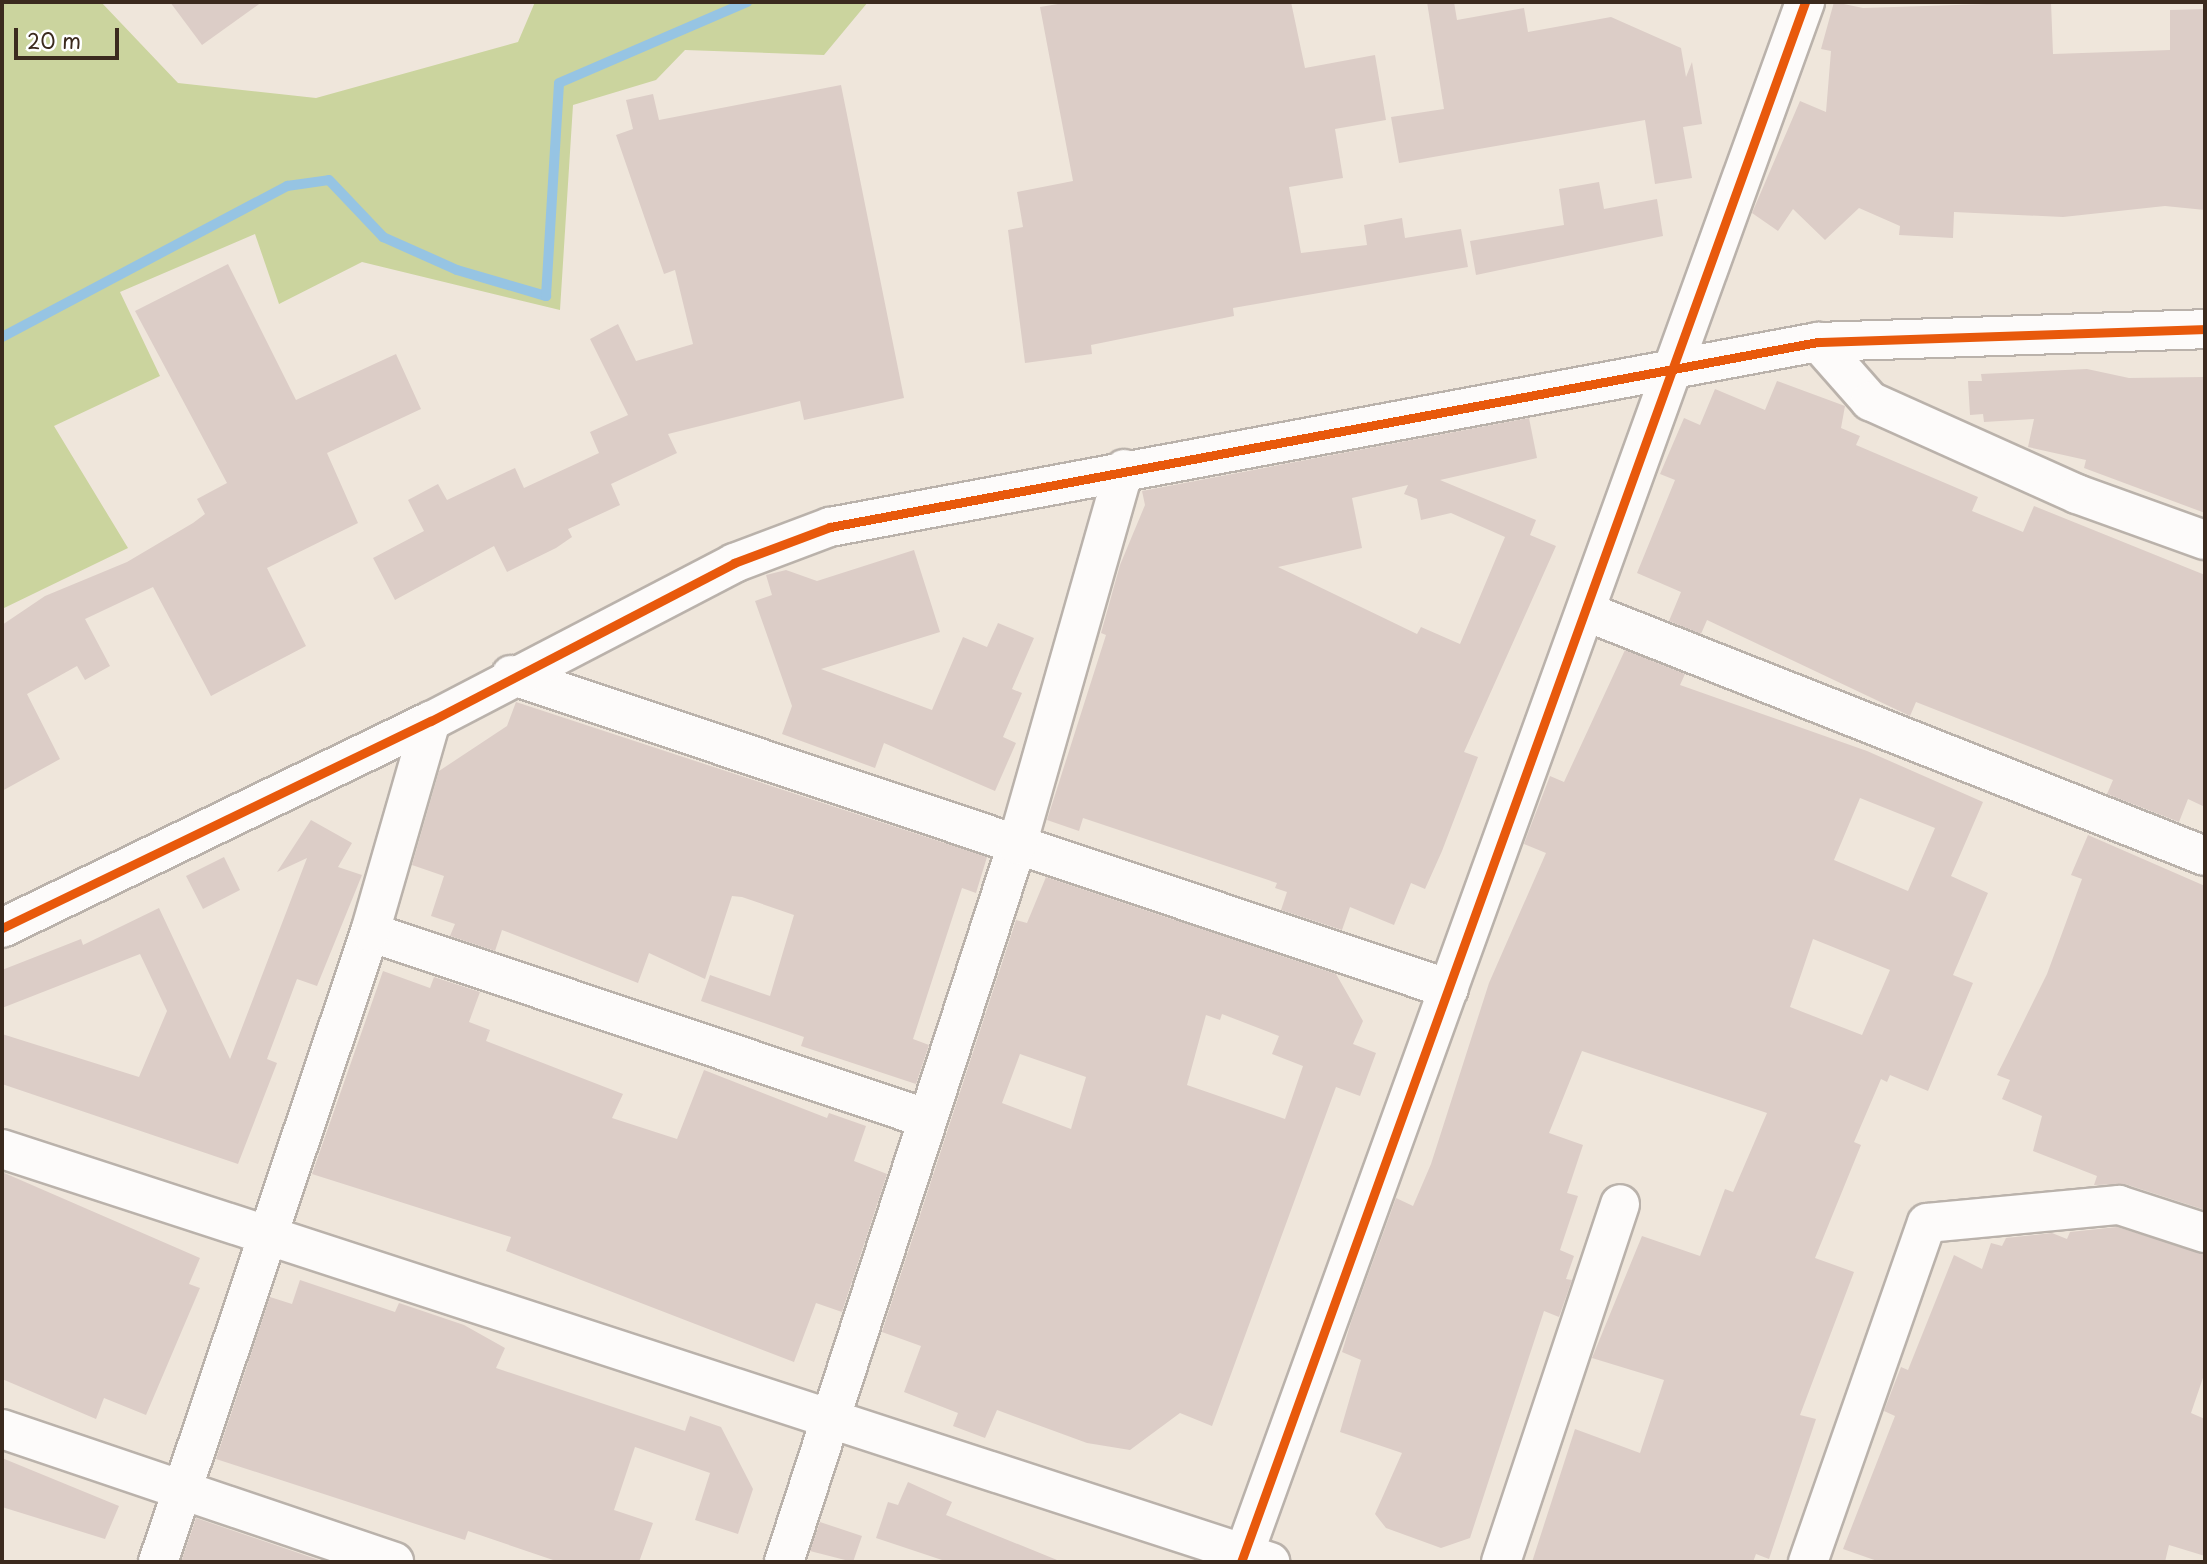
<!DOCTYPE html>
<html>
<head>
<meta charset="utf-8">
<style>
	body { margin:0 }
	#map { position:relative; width:2207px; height:1564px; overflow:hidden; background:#efe6db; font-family:"Playpen Sans",sans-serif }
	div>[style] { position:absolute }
	.green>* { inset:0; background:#cbd49e }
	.stream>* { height:10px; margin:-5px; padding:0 5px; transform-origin:5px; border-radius:5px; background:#96c4e3 }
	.building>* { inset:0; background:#dccdc7 }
	.roads { filter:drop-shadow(2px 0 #bab2ab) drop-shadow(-2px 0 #bab2ab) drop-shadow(0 2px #bab2ab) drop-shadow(0 -2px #bab2ab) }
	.minor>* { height:38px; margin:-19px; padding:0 19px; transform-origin:19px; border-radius:19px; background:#fdfbfa }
	.cycleway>* { height:9px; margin:-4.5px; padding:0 4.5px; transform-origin:4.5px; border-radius:4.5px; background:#e8590c }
	span { translate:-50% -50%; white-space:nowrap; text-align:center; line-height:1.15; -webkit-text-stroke:5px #fff; paint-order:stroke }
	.frame { position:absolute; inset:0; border:4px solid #3b2a1e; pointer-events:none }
	.scale { position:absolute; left:14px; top:28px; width:105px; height:32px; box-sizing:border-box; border:4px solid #3b2a1e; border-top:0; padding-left:9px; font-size:21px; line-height:24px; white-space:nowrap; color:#3b2a1e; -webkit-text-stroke:5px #fff; paint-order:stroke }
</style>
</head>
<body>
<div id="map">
	<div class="green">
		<i style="clip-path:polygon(2px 2px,101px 2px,178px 83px,316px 98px,518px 42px,535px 2px,868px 2px,824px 55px,685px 50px,656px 80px,573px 105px,560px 310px,362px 262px,279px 304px,255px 234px,120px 292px,160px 376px,54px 426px,128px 548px,2px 609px)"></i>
	</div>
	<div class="stream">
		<i style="left:2px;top:337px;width:323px;rotate:-27.9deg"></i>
		<i style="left:287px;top:186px;width:42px;rotate:-8.1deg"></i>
		<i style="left:329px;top:180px;width:79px;rotate:46.5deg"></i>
		<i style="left:383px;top:237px;width:81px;rotate:24deg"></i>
		<i style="left:457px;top:270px;width:93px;rotate:16.3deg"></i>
		<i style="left:546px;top:296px;width:213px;rotate:-86.5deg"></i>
		<i style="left:559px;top:83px;width:205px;rotate:-23.3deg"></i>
	</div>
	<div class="building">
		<i style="clip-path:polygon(170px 2px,262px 2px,202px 45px)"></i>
		<i style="clip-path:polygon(1070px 2px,1291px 2px,1305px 68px,1375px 55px,1386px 120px,1335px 129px,1343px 178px,1289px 187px,1301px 253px,1367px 245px,1364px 225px,1402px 218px,1405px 238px,1461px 229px,1468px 267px,1233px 308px,1234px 316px,1091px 345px,1092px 354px,1025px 363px,1008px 230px,1023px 227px,1017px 192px,1073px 181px,1040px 7px)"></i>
		<i style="clip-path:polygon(1427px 2px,1454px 2px,1457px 20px,1524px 8px,1528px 32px,1611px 17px,1681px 48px,1686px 77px,1692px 62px,1702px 124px,1683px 127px,1692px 178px,1655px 184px,1645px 120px,1399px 163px,1391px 117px,1444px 109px)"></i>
		<i style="clip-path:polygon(1834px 2px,1863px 8px,2051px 2px,2053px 54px,2170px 50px,2170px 10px,2205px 9px,2205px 210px,2165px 206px,2063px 217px,1954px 212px,1953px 238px,1899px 235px,1900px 226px,1859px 208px,1825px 240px,1793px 209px,1778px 231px,1752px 213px,1800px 101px,1826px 112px,1831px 51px,1821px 49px)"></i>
		<i style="clip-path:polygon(841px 85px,904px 398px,804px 420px,800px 401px,668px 434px,677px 453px,611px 484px,620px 505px,568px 529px,572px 537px,556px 548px,507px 572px,494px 546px,395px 600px,373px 558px,424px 531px,408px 500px,438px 484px,447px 500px,515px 468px,524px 488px,599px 453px,590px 432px,628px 415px,590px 339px,618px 324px,636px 361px,693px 344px,675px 270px,664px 274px,616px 135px,633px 129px,626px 100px,653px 94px,659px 120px)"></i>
		<i style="clip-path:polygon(1599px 182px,1604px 209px,1657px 199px,1663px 236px,1476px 275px,1470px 241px,1564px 225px,1559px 189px)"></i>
		<i style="clip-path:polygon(228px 264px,296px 400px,396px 354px,421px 409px,327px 453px,358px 523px,267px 568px,306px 646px,211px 696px,153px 587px,85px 619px,110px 666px,85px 680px,77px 666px,27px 694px,60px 759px,2px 791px,2px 625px,45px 596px,127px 562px,193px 523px,205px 514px,197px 499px,227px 483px,135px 311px)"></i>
		<i style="clip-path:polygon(2087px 369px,2129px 378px,2205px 377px,2205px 513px,2084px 468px,2086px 460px,2028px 447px,2034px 419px,1984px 422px,1983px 414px,1970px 415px,1968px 381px,1982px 381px,1981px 374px)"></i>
		<i style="clip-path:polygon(1777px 381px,1845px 406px,1841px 428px,1860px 436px,1856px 445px,1978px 497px,1972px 511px,2023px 532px,2034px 506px,2205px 575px,2205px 807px,2188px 799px,2179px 822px,2107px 794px,2113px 780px,2033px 748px,1916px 702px,1910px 716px,1707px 620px,1701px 634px,1669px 621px,1681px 592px,1637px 573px,1675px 480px,1660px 474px,1684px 418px,1700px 425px,1715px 389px,1765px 410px)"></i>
		<i style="clip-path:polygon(evenodd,1529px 418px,1537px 458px,1440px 480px,1536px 520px,1530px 535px,1556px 546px,1464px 752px,1478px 757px,1442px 851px,1425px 889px,1411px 883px,1394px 925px,1350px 907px,1342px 930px,1281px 910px,1287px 892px,1275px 888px,1277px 883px,1083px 818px,1079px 831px,1047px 820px,1106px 635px,1101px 633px,1120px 565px,1145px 505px,1142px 491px,1529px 418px,1408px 485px,1404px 494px,1417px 499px,1421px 520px,1451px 513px,1505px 537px,1460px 644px,1421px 627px,1417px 634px,1278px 567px,1362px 548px,1352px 498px,1408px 485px)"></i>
		<i style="clip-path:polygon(914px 550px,940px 632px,821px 669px,932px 710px,963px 637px,987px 647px,998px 623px,1034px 638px,1012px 689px,1022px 693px,1003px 737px,1016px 743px,995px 791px,884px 743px,875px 768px,782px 734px,792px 706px,755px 601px,772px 595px,766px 575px,786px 570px,817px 581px)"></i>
		<i style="clip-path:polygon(evenodd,1625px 650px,1685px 674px,1680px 685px,1867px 751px,1983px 802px,1951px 876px,1988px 893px,1953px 975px,1973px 983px,1928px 1091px,1890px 1075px,1887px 1082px,1881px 1079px,1854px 1142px,1861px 1145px,1815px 1258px,1854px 1272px,1800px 1415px,1816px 1419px,1769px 1559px,1756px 1554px,1753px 1562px,1532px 1562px,1575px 1429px,1640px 1453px,1664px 1380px,1592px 1358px,1642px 1236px,1700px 1256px,1725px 1189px,1733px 1192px,1767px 1113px,1582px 1051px,1549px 1133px,1583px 1145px,1567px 1193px,1578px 1196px,1560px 1250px,1574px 1256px,1566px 1279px,1572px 1280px,1559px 1317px,1544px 1311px,1470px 1538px,1441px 1548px,1386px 1528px,1375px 1514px,1402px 1453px,1340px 1432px,1361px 1360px,1342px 1352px,1351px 1322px,1396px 1198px,1413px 1206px,1431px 1164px,1489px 983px,1546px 853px,1524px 844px,1528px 833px,1550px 776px,1564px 782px,1625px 650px,1860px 798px,1935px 828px,1908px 891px,1834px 860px,1860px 798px,1625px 650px,1813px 939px,1890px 970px,1862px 1035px,1790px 1007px,1813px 939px)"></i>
		<i style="clip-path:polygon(516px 702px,987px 857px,976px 893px,962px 888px,913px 1039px,929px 1045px,916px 1084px,801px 1046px,804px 1037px,701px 1001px,710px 975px,770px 996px,794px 915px,742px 897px,732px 896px,705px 979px,649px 953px,638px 983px,502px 930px,495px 951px,450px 936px,455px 924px,431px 916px,444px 876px,412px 865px,439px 771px,507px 726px)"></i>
		<i style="clip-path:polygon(311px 820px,352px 843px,338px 867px,362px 875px,317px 986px,297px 979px,267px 1059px,277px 1063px,238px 1164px,2px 1084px,2px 1034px,139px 1077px,167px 1011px,140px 954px,2px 1008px,2px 970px,81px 939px,83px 945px,159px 908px,230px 1059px,307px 858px,277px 872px)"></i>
		<i style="clip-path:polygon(2088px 835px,2205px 886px,2205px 1210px,2125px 1184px,2094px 1185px,2097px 1176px,2033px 1151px,2042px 1116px,2002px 1099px,2010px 1080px,1997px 1075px,2047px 974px,2082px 879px,2071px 875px)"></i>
		<i style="clip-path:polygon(224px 857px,240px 890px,203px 909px,186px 876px)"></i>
		<i style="clip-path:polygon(evenodd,1046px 877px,1336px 974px,1363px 1021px,1353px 1044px,1376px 1053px,1360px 1096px,1336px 1087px,1212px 1426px,1180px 1413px,1130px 1450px,1087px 1443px,997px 1410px,985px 1438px,953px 1426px,958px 1413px,904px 1392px,921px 1346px,882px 1332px,1016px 920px,1027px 923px,1046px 877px,1222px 1014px,1279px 1036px,1272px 1054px,1303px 1066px,1285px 1119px,1187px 1085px,1206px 1015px,1220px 1020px,1222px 1014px,1046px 877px,1020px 1054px,1086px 1077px,1071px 1129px,1002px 1103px,1020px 1054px)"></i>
		<i style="clip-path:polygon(383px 971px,430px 988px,434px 977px,480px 992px,469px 1022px,490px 1030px,486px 1041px,623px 1094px,612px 1118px,677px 1139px,704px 1070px,827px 1118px,829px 1113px,866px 1126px,854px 1161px,887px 1174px,842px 1312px,816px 1303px,794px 1362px,506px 1251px,511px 1237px,312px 1174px)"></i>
		<i style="clip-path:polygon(2px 1172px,200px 1258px,189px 1284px,200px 1288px,146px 1415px,104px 1398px,96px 1419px,2px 1379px)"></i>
		<i style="clip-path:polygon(2117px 1227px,2205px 1254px,2205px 1372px,2191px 1413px,2205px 1419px,2205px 1556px,2169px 1545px,2165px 1562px,1880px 1562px,1843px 1549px,1895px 1416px,1884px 1411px,1892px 1390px,1901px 1367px,1908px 1370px,1954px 1255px,1982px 1269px,1991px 1243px,2002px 1246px,2006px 1238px,2052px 1233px,2067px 1239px,2070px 1232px)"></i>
		<i style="clip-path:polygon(300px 1280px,395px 1312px,399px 1303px,464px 1325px,505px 1348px,496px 1368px,685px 1431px,690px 1416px,721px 1427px,753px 1489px,738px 1534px,695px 1520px,710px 1473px,635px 1447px,614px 1510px,653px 1523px,639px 1562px,559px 1562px,468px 1531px,465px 1540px,216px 1459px,270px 1297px,292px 1304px)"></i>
		<i style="clip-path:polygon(2px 1458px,119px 1506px,105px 1539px,2px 1507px)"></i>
		<i style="clip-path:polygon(908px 1482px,952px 1502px,946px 1515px,1062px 1562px,948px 1562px,876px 1538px,888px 1502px,898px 1505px)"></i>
		<i style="clip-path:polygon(196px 1518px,319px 1560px,319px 1562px,181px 1562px)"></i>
		<i style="clip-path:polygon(820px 1522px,862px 1536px,853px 1562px,810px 1551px)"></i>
	</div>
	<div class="roads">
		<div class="minor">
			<i style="left:1818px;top:342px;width:79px;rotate:48.6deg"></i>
			<i style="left:1870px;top:401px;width:227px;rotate:24.2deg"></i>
			<i style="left:2077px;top:494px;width:136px;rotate:19.8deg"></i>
			<i style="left:1587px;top:612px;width:664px;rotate:21.55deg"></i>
			<i style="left:511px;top:675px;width:989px;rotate:18.51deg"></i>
			<i style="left:2px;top:928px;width:476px;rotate:-25.8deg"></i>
			<i style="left:431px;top:721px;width:342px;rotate:-27.5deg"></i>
			<i style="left:734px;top:563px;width:103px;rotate:-20.6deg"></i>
			<i style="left:830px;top:527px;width:1005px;rotate:-10.61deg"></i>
			<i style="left:1818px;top:342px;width:387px;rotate:-1.9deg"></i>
			<i style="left:370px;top:932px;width:585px;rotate:18.53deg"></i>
			<i style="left:2px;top:1149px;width:1334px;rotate:18.04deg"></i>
			<i style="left:2px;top:1429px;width:414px;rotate:18.7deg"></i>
			<i style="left:158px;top:1562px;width:665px;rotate:-71.4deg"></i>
			<i style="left:370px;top:932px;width:220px;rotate:-73.9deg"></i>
			<i style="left:784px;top:1562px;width:754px;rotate:-72deg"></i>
			<i style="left:1017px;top:845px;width:391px;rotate:-74.1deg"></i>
			<i style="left:1241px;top:1562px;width:1659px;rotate:-70.12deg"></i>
			<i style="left:1501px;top:1562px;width:377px;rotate:-71.6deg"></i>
			<i style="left:1808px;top:1562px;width:359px;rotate:-70.7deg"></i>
			<i style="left:1927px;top:1223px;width:193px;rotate:-5.4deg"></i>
			<i style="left:2119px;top:1205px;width:90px;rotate:18deg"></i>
		</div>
	</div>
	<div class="cycleway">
		<i style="left:2px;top:928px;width:476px;rotate:-25.8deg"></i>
		<i style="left:431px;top:721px;width:342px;rotate:-27.5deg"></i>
		<i style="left:734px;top:563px;width:103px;rotate:-20.6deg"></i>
		<i style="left:830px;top:527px;width:1005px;rotate:-10.61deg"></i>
		<i style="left:1818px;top:342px;width:387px;rotate:-1.9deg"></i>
		<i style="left:1241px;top:1562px;width:1659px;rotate:-70.12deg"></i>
	</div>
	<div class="frame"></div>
	<div class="scale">20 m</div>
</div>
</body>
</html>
